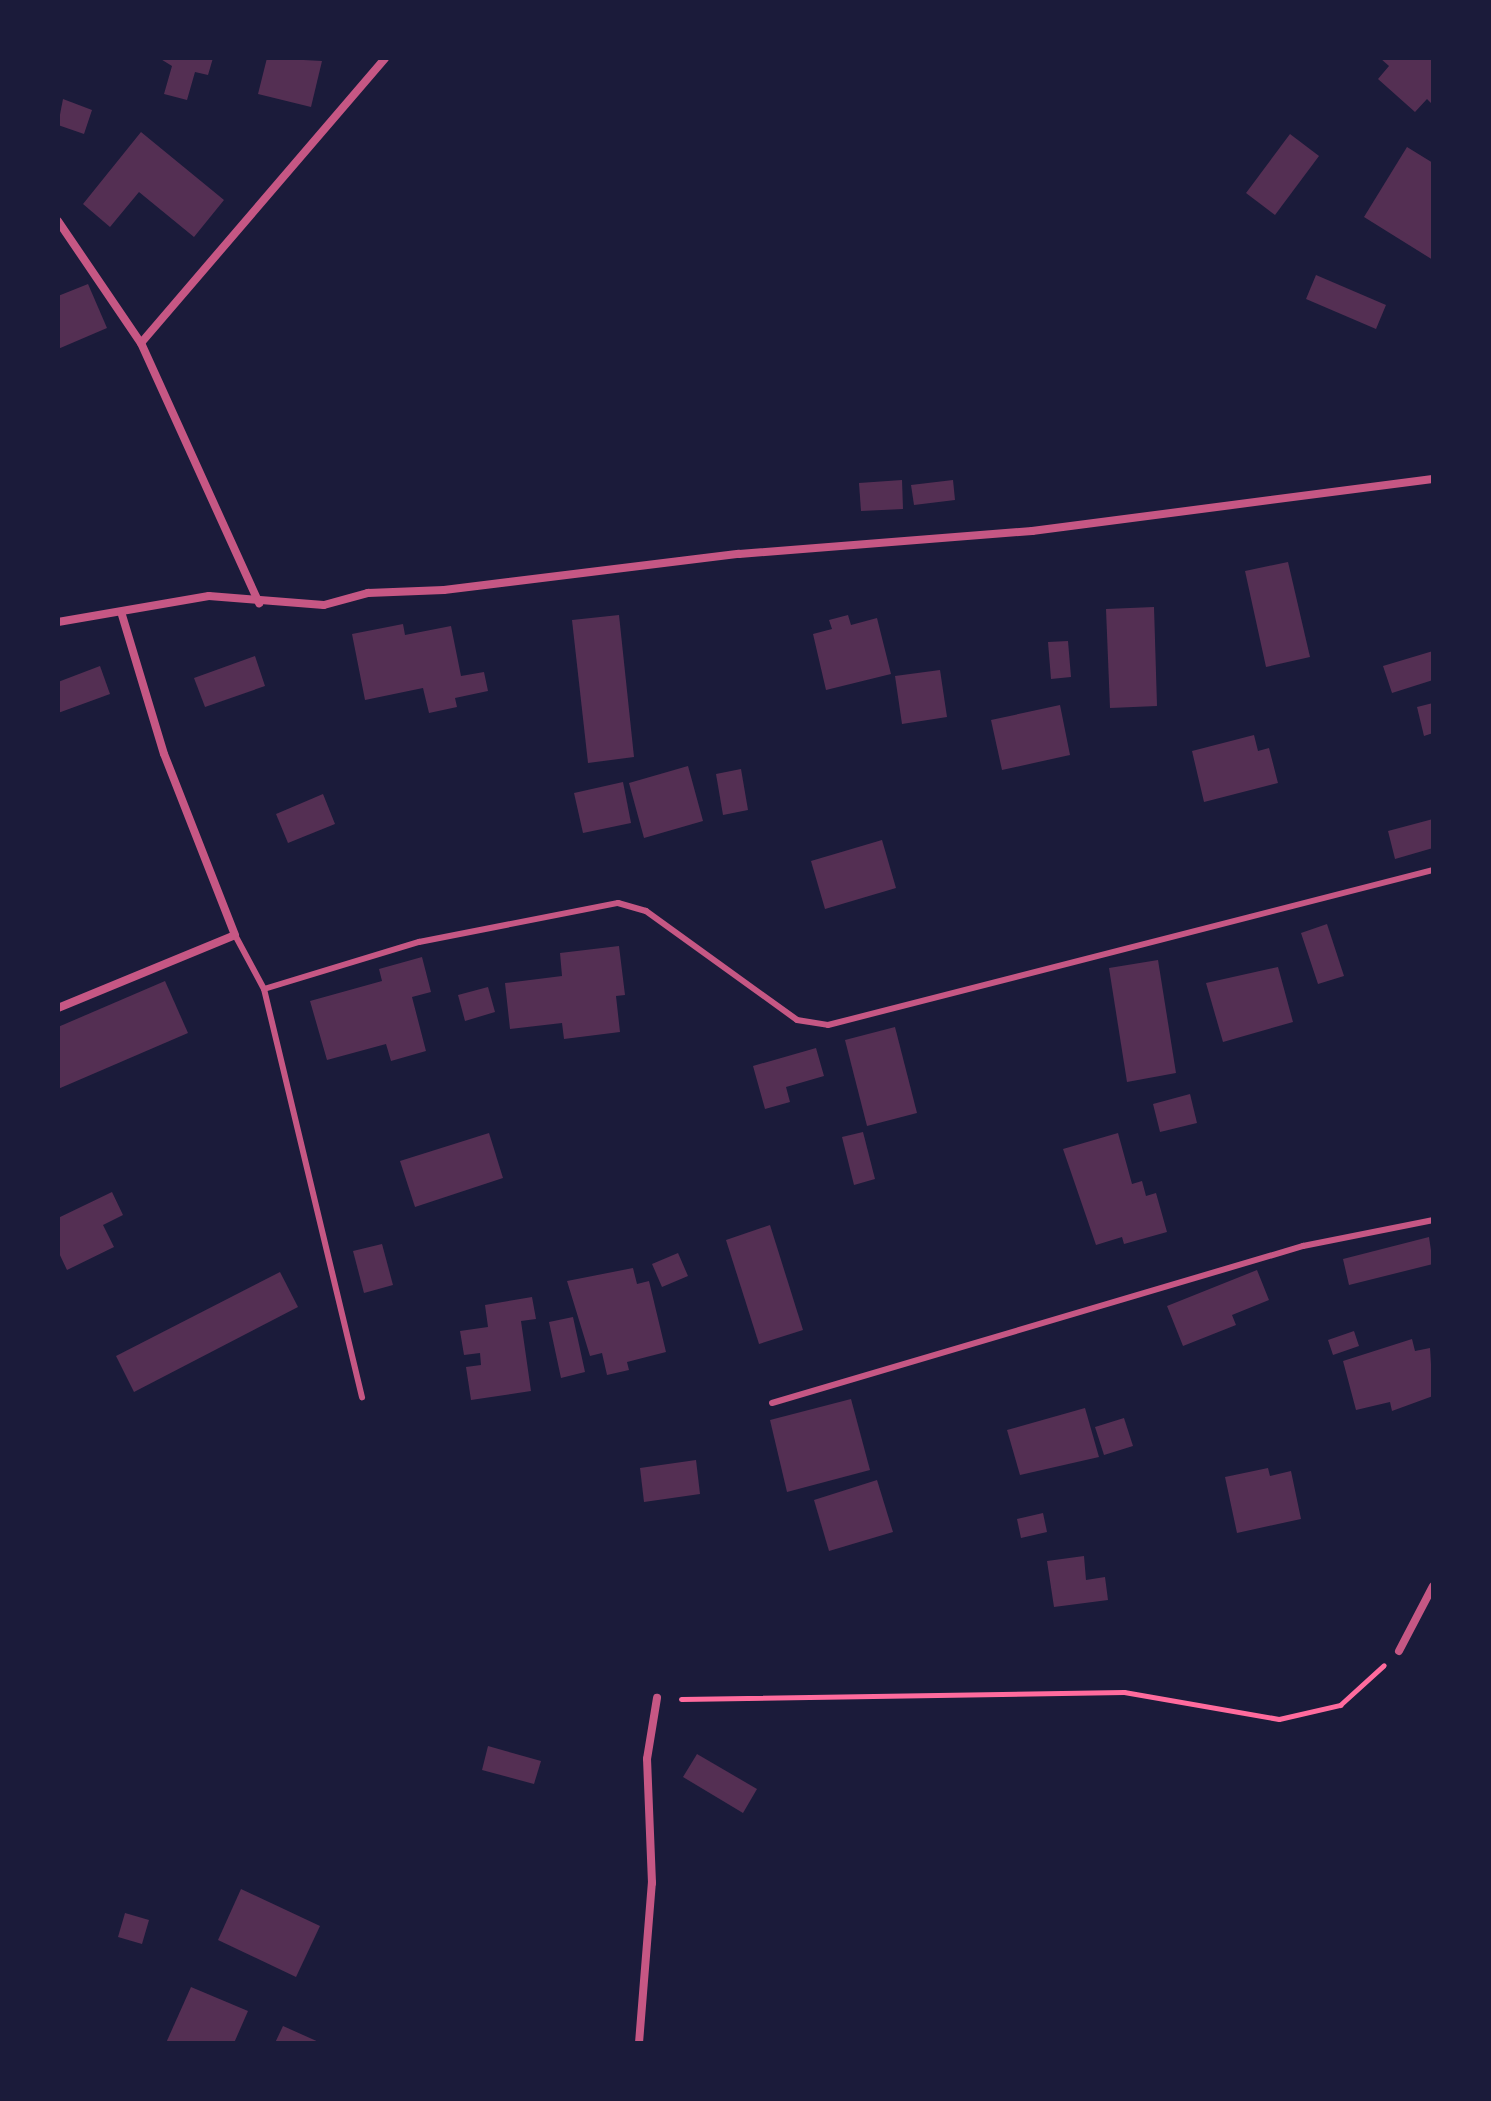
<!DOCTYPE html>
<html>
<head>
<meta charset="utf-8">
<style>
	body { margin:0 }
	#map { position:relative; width:1491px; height:2101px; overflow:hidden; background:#1b1b3a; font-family:"Asap Condensed",sans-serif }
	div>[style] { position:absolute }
	.building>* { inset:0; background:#542f53 }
	.path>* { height:5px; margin:-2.5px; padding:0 2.5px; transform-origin:2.5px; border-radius:2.5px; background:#ff6b9d }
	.service>* { height:6px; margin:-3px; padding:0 3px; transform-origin:3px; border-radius:3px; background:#c65784 }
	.minor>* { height:8px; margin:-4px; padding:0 4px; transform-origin:4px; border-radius:4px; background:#c65784 }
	span { translate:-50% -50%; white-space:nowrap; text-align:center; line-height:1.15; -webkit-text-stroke:6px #1b1b3a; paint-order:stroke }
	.frame { position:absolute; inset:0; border:60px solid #1b1b3a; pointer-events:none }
</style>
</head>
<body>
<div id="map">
	<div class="building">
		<i style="clip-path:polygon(159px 58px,213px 58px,208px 75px,195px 72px,187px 100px,164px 94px,172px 66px)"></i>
		<i style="clip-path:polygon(267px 58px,322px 61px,311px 107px,258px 94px)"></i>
		<i style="clip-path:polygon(1380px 58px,1433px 58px,1433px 105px,1427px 99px,1415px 112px,1378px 79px,1389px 66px)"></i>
		<i style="clip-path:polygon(63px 99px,92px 110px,84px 134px,58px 125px)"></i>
		<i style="clip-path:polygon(141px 132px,224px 200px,194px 237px,139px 192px,110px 227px,83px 204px)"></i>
		<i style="clip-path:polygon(1290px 134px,1319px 156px,1275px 215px,1246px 193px)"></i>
		<i style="clip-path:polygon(1407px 147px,1433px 163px,1433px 260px,1364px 217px)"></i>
		<i style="clip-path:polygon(1316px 275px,1386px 305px,1376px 329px,1306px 299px)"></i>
		<i style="clip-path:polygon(88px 284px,107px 328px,58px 349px,58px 296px)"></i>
		<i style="clip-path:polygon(902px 480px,903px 509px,861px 511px,859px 483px)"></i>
		<i style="clip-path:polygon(953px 480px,955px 500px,914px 505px,911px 485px)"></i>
		<i style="clip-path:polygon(1288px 562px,1310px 657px,1266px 667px,1245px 571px)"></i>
		<i style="clip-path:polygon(1154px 607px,1157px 706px,1110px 708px,1106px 609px)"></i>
		<i style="clip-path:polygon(619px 615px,634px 757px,588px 763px,572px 620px)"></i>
		<i style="clip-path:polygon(848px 615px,851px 625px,877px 618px,891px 674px,826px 690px,813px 634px,832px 629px,829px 620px)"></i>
		<i style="clip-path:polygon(403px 624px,405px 635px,451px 626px,461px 676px,484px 672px,488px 691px,455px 698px,457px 707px,429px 713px,423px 688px,365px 700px,352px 634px)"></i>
		<i style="clip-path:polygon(1068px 641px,1071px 677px,1051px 679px,1048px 642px)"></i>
		<i style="clip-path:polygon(1433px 651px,1433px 680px,1392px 693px,1383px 666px)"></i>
		<i style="clip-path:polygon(255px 656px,265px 686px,205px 707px,194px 678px)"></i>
		<i style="clip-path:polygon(100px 666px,110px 694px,58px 713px,58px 682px)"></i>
		<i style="clip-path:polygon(940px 670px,947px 717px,902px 724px,895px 676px)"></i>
		<i style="clip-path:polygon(1433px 703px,1433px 733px,1424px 736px,1417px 707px)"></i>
		<i style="clip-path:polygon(1060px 705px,1070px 755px,1002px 770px,991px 720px)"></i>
		<i style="clip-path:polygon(1254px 735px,1258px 751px,1269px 748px,1278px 783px,1204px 802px,1192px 751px)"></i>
		<i style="clip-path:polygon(688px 766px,703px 821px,644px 838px,629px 783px)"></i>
		<i style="clip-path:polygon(741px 769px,748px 810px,723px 815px,716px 774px)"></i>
		<i style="clip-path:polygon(623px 782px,631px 823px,583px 833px,574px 793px)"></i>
		<i style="clip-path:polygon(323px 794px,335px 824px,288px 843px,276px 814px)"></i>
		<i style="clip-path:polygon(1433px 819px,1433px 848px,1395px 859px,1388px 831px)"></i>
		<i style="clip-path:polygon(882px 840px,896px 888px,825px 909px,811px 861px)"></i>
		<i style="clip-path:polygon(1327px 924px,1344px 976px,1318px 984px,1301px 933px)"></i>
		<i style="clip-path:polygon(619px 946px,625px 995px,616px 996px,620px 1032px,564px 1039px,562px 1023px,510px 1029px,505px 983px,562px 976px,560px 953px)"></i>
		<i style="clip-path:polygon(422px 957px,431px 992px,412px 997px,426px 1051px,391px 1061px,386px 1044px,327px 1060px,310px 1001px,382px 981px,379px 969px)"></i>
		<i style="clip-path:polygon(1158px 960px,1176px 1073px,1127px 1082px,1109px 968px)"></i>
		<i style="clip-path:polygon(1278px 967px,1293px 1022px,1223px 1042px,1206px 983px)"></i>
		<i style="clip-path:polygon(165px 981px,188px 1033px,58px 1089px,58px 1027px)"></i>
		<i style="clip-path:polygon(488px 987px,495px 1012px,465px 1021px,458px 995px)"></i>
		<i style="clip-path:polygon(895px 1027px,917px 1113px,867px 1126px,845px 1040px)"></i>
		<i style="clip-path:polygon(816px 1048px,824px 1076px,786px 1087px,790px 1102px,765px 1109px,753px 1066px)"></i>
		<i style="clip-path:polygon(1190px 1094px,1197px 1123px,1160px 1132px,1153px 1104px)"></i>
		<i style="clip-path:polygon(863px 1132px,875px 1179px,854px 1185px,842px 1137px)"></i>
		<i style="clip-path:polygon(489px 1133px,503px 1178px,415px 1207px,400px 1161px)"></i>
		<i style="clip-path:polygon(1118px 1133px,1132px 1184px,1142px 1181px,1146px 1196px,1156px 1193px,1167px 1232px,1124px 1244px,1122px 1237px,1096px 1245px,1063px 1149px)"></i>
		<i style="clip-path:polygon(112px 1192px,123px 1215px,103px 1225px,114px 1247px,67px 1270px,58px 1251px,58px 1218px)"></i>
		<i style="clip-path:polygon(770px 1225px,803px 1330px,759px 1344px,726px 1240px)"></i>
		<i style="clip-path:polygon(1429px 1237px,1433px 1264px,1349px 1285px,1343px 1259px)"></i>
		<i style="clip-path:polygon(382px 1244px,393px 1285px,364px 1293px,353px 1251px)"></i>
		<i style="clip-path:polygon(678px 1253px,688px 1276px,662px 1287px,652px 1264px)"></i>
		<i style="clip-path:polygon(633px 1268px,637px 1284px,649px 1281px,666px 1352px,627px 1362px,629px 1370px,607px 1375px,602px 1353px,590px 1356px,567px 1281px)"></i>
		<i style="clip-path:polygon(1257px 1270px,1269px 1300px,1232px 1315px,1236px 1325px,1183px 1346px,1167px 1306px)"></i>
		<i style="clip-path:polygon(280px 1272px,298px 1307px,134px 1392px,116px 1356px)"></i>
		<i style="clip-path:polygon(532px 1297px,536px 1319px,521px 1321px,531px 1391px,471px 1400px,466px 1367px,481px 1365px,480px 1353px,464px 1355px,460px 1331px,488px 1327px,485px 1305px)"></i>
		<i style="clip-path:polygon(573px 1317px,585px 1372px,561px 1378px,549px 1322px)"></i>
		<i style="clip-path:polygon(1354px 1331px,1359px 1346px,1333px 1355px,1328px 1340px)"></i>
		<i style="clip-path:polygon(1412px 1339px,1415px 1351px,1430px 1348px,1433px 1396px,1392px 1411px,1390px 1402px,1356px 1410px,1343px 1361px)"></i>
		<i style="clip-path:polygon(851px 1399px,870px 1470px,787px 1492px,770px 1420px)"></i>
		<i style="clip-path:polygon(1085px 1408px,1099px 1457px,1020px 1475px,1007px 1430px)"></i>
		<i style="clip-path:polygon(1124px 1418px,1133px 1446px,1104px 1455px,1095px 1427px)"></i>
		<i style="clip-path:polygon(696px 1460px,700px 1494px,644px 1502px,640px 1468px)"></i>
		<i style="clip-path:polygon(1268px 1468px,1270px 1476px,1291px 1471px,1301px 1519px,1237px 1533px,1225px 1477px)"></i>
		<i style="clip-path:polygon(877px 1480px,893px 1532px,829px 1551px,814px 1500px)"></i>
		<i style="clip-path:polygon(1043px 1513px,1047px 1532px,1021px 1538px,1017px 1519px)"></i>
		<i style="clip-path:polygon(1084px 1556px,1086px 1580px,1105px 1577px,1108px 1600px,1054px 1607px,1047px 1561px)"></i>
		<i style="clip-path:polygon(488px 1746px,541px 1761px,534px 1784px,482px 1770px)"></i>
		<i style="clip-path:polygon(697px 1754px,757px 1789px,743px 1813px,683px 1777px)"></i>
		<i style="clip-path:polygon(241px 1889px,320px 1926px,296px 1977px,218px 1940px)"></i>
		<i style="clip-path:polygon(125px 1913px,149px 1920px,142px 1944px,118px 1937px)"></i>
		<i style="clip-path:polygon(191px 1987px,248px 2011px,234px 2043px,166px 2043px)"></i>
		<i style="clip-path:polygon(283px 2026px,321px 2043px,275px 2043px)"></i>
	</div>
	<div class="path">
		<i style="left:681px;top:1699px;width:443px;rotate:-0.9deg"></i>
		<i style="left:1124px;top:1692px;width:157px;rotate:9.9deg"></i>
		<i style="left:1279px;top:1719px;width:63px;rotate:-12.9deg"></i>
		<i style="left:1340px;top:1705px;width:59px;rotate:-42.3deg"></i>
	</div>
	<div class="service">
		<i style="left:235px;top:935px;width:61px;rotate:61.8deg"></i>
		<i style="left:264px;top:989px;width:162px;rotate:-16.9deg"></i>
		<i style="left:419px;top:942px;width:203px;rotate:-11.1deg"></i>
		<i style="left:618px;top:903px;width:29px;rotate:16deg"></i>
		<i style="left:646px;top:911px;width:186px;rotate:35.8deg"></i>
		<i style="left:797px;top:1020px;width:31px;rotate:9deg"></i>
		<i style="left:828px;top:1025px;width:625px;rotate:-14.37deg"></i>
		<i style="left:264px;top:989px;width:420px;rotate:76.5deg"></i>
		<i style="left:772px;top:1403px;width:554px;rotate:-16.47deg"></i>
		<i style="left:1303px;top:1246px;width:133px;rotate:-11.3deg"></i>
	</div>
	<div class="minor">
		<i style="left:58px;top:221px;width:148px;rotate:55.8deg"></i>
		<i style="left:141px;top:343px;width:286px;rotate:65.6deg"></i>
		<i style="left:141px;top:343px;width:375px;rotate:-49.4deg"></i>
		<i style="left:58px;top:622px;width:153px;rotate:-9.8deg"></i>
		<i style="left:209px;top:596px;width:115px;rotate:4.5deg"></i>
		<i style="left:324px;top:605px;width:46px;rotate:-15.3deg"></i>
		<i style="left:368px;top:593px;width:76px;rotate:-2.3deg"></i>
		<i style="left:444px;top:590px;width:297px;rotate:-7deg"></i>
		<i style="left:739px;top:554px;width:294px;rotate:-4.5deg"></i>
		<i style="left:1032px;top:531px;width:404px;rotate:-7.4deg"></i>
		<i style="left:58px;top:1008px;width:191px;rotate:-22.4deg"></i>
		<i style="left:235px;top:935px;width:194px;rotate:-111.4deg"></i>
		<i style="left:164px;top:754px;width:148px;rotate:-106.8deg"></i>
		<i style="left:1399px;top:1651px;width:73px;rotate:-62.4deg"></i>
		<i style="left:639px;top:2043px;width:161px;rotate:-85.4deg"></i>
		<i style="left:652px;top:1883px;width:124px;rotate:-92.3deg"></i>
		<i style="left:647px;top:1759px;width:62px;rotate:-80.7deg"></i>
	</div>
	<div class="frame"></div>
</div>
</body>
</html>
